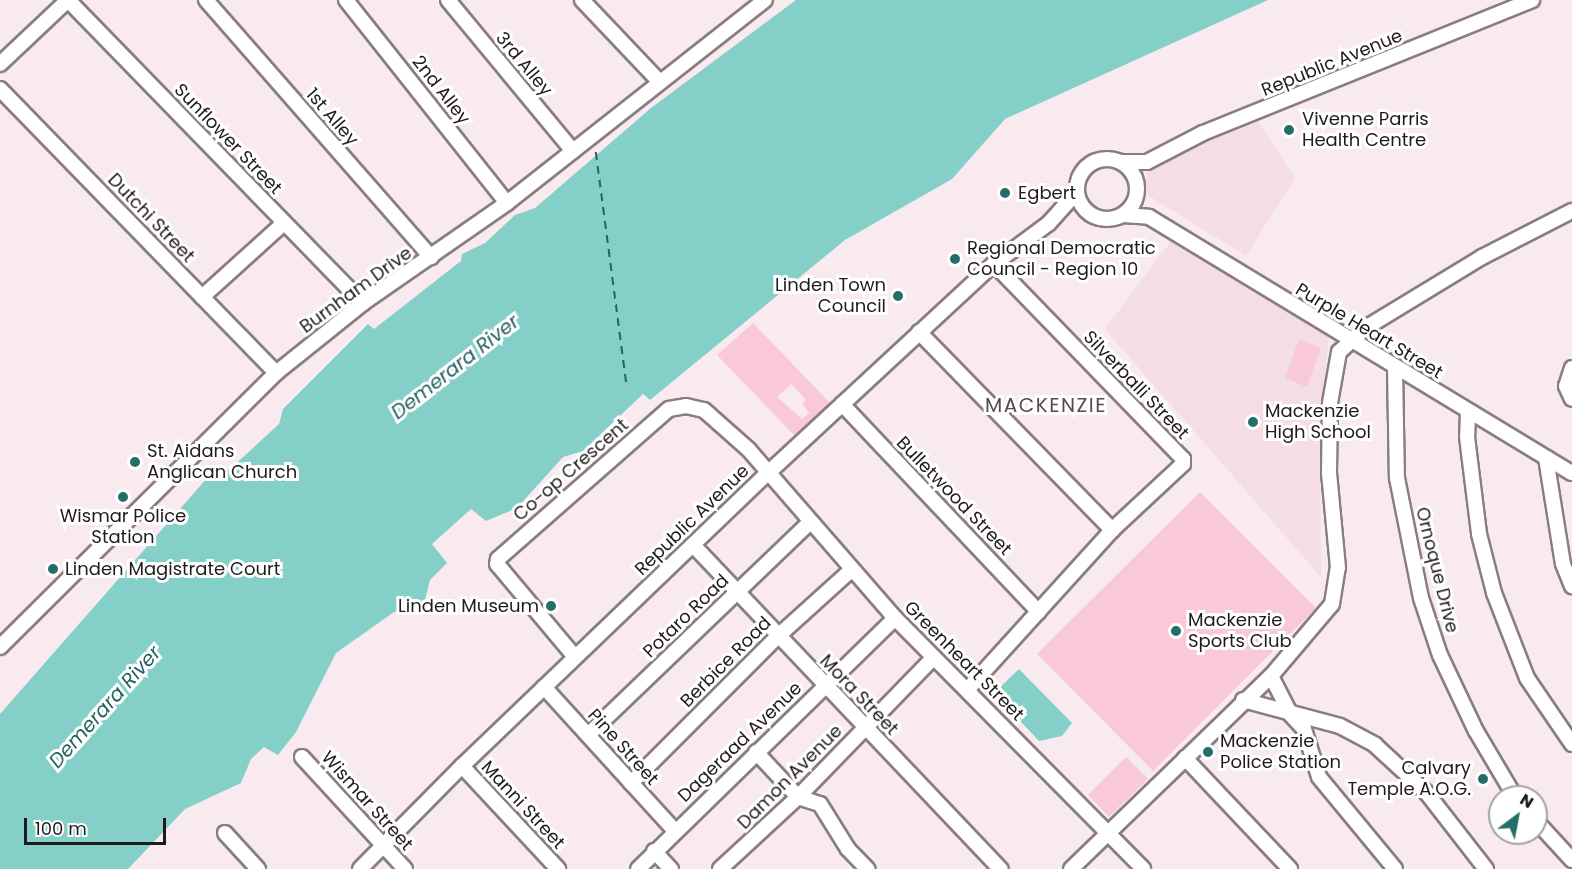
<!DOCTYPE html>
<html>
<head>
<meta charset="utf-8">
<style>
	body { margin:0 }
	#map { position:relative; width:1572px; height:869px; overflow:hidden; background:#f8eaee; font-family:Poppins,sans-serif }
	div>[style] { position:absolute }
	.built>* { inset:0; background:#f4dde4 }
	.green>* { inset:0; background:#fac9d9 }
	.water>* { inset:0; background:#84d0c9 }
	.ferry>* { height:1.5px; margin-top:-0.75px; transform-origin:0; background:repeating-linear-gradient(90deg,#25635f 0 8px,transparent 0 14px) }
	.roads { filter:drop-shadow(2px 0 #8a7d81) drop-shadow(-2px 0 #8a7d81) drop-shadow(0 2px #8a7d81) drop-shadow(0 -2px #8a7d81) }
	.minor>* { height:14px; margin:-7px; padding:0 7px; transform-origin:7px; border-radius:7px; background:#fff }
	.minor>.ring { margin:-7px; padding:0; box-sizing:content-box; background:none; border:14px solid #fff; border-radius:50% }
	.dots>* { width:16px; height:16px; translate:-50% -50%; box-sizing:border-box; border:3px solid #fff; border-radius:50% }
	span { translate:-50% -50%; white-space:nowrap; text-align:center; line-height:1.15; -webkit-text-stroke:6px #fff; paint-order:stroke }
	.street-label { font-size:18px; color:#1f1a1c }
	.poi-label { font-size:18px; color:#1f1a1c }
	.left { translate:0 -50%; text-align:left }
	.right { translate:-100% -50%; text-align:right }
	.water-label { font-size:20px; color:#25635f; font-style:italic }
	.neighbourhood-label { font-size:20px; color:#564b4e; letter-spacing:1.5px }
	.north { position:absolute; left:1488px; top:785px; width:60px; height:60px; box-sizing:border-box; background:#fff; border:2px solid #a5a3a4; border-radius:50%; rotate:32deg; font-size:16px; font-weight:700; line-height:24px; text-align:center; color:#1f1a1c }
	.north::after { content:''; display:block; margin:auto; width:21px; height:27px; background:#246e69; clip-path:polygon(50% 0,100% 100%,50% 72%,0 100%) }
	.scale { position:absolute; left:24px; top:818px; width:142px; height:27px; box-sizing:border-box; border:3px solid #1f1a1c; border-top:0; padding-left:8px; font-size:18px; line-height:21px; white-space:nowrap; color:#1f1a1c; -webkit-text-stroke:4px #fff; paint-order:stroke }
</style>
</head>
<body>
<div id="map">
	<div class="built">
		<i style="clip-path:polygon(1256px 118px,1295px 178px,1246px 256px,1146px 194px,1147px 171px,1192px 143px)"></i>
		<i style="clip-path:polygon(1174px 237px,1329px 332px,1320px 446px,1321px 577px,1105px 329px)"></i>
	</div>
	<div class="green">
		<i style="clip-path:polygon(evenodd,753px 323px,832px 405px,796px 437px,717px 355px,753px 323px,791px 384px,806px 400px,802px 404px,809px 413px,802px 419px,777px 397px,791px 384px)"></i>
		<i style="clip-path:polygon(1299px 339px,1321px 348px,1307px 387px,1285px 378px)"></i>
		<i style="clip-path:polygon(1200px 492px,1316px 608px,1153px 771px,1037px 654px)"></i>
		<i style="clip-path:polygon(1126px 757px,1148px 779px,1109px 817px,1088px 795px)"></i>
	</div>
	<div class="water">
		<i style="clip-path:polygon(796px 0,1268px 0,1005px 119px,952px 179px,845px 240px,650px 400px,643px 394px,583px 451px,563px 457px,517px 508px,486px 521px,471px 509px,432px 544px,447px 563px,430px 580px,424px 604px,394px 612px,336px 653px,296px 732px,278px 755px,264px 747px,251px 759px,241px 783px,185px 809px,128px 869px,0 869px,0 714px,215px 469px,229px 470px,279px 424px,283px 409px,368px 324px,374px 329px,461px 261px,462px 254px,485px 243px,515px 215px,535px 208px,651px 108px)"></i>
		<i style="clip-path:polygon(1019px 669px,1072px 723px,1062px 736px,1039px 741px,994px 693px)"></i>
	</div>
	<div class="ferry">
		<i style="left:596px;top:152px;width:236px;rotate:82.5deg"></i>
	</div>
	<div class="roads">
		<div class="minor">
			<i style="left:68px;top:0;width:423px;rotate:45.8deg"></i>
			<i style="left:206px;top:0;width:342px;rotate:48.8deg"></i>
			<i style="left:346px;top:0;width:259px;rotate:51.6deg"></i>
			<i style="left:448px;top:0;width:196px;rotate:50.4deg"></i>
			<i style="left:582px;top:0;width:112px;rotate:46.5deg"></i>
			<i style="left:0;top:64px;width:93px;rotate:-43.3deg"></i>
			<i style="left:0;top:89px;width:396px;rotate:45.8deg"></i>
			<i class="ring" style="left:1077px;top:159px;width:46px;height:46px"></i>
			<i style="left:1122px;top:162px;width:25px"></i>
			<i style="left:1147px;top:162px;width:63px;rotate:-27.4deg"></i>
			<i style="left:1203px;top:133px;width:355px;rotate:-22deg"></i>
			<i style="left:1123px;top:215px;width:26px;rotate:4deg"></i>
			<i style="left:1149px;top:217px;width:494px;rotate:31.2deg"></i>
			<i style="left:202px;top:297px;width:110px;rotate:-42.1deg"></i>
			<i style="left:919px;top:332px;width:277px;rotate:45.7deg"></i>
			<i style="left:1395px;top:368px;width:110px;rotate:89deg"></i>
			<i style="left:1397px;top:478px;width:122px;rotate:78.7deg"></i>
			<i style="left:1421px;top:598px;width:60px;rotate:71.6deg"></i>
			<i style="left:1440px;top:655px;width:84px;rotate:64.7deg"></i>
			<i style="left:1476px;top:731px;width:77px;rotate:59.4deg"></i>
			<i style="left:1572px;top:368px;width:19px;rotate:108deg"></i>
			<i style="left:1566px;top:386px;width:14px;rotate:65deg"></i>
			<i style="left:842px;top:404px;width:286px;rotate:46.6deg"></i>
			<i style="left:1468px;top:412px;width:25px;rotate:92deg"></i>
			<i style="left:1467px;top:437px;width:98px;rotate:82.9deg"></i>
			<i style="left:1479px;top:534px;width:61px;rotate:75.7deg"></i>
			<i style="left:1494px;top:593px;width:91px;rotate:68.8deg"></i>
			<i style="left:1527px;top:678px;width:80px;rotate:55.7deg"></i>
			<i style="left:1546px;top:458px;width:107px;rotate:80.9deg"></i>
			<i style="left:1563px;top:564px;width:24px;rotate:68deg"></i>
			<i style="left:693px;top:545px;width:447px;rotate:46.5deg"></i>
			<i style="left:0;top:647px;width:389px;rotate:-44.8deg"></i>
			<i style="left:276px;top:373px;width:112px;rotate:-38.8deg"></i>
			<i style="left:363px;top:303px;width:175px;rotate:-34.8deg"></i>
			<i style="left:507px;top:203px;width:328px;rotate:-38.2deg"></i>
			<i style="left:575px;top:657px;width:121px;rotate:-130deg"></i>
			<i style="left:497px;top:564px;width:5px;rotate:-79deg"></i>
			<i style="left:498px;top:559px;width:227px;rotate:-41.3deg"></i>
			<i style="left:669px;top:409px;width:17px;rotate:-10deg"></i>
			<i style="left:686px;top:406px;width:18px;rotate:13deg"></i>
			<i style="left:704px;top:410px;width:60px;rotate:41.6deg"></i>
			<i style="left:749px;top:450px;width:223px;rotate:49deg"></i>
			<i style="left:895px;top:618px;width:353px;rotate:45.3deg"></i>
			<i style="left:1271px;top:676px;width:44px;rotate:62.9deg"></i>
			<i style="left:1291px;top:715px;width:19px;rotate:47deg"></i>
			<i style="left:1304px;top:729px;width:50px;rotate:72.6deg"></i>
			<i style="left:1319px;top:777px;width:119px;rotate:50.4deg"></i>
			<i style="left:544px;top:687px;width:195px;rotate:47.7deg"></i>
			<i style="left:968px;top:689px;width:215px;rotate:-47.8deg"></i>
			<i style="left:1112px;top:530px;width:97px;rotate:-42.9deg"></i>
			<i style="left:1183px;top:464px;width:5px;rotate:-90deg"></i>
			<i style="left:1183px;top:459px;width:272px;rotate:-134.1deg"></i>
			<i style="left:1243px;top:700px;width:100px;rotate:15deg"></i>
			<i style="left:1340px;top:726px;width:40px;rotate:28deg"></i>
			<i style="left:1375px;top:745px;width:69px;rotate:42.7deg"></i>
			<i style="left:1426px;top:792px;width:98px;rotate:52.1deg"></i>
			<i style="left:588px;top:735px;width:306px;rotate:-43.8deg"></i>
			<i style="left:756px;top:752px;width:62px;rotate:47deg"></i>
			<i style="left:798px;top:797px;width:23px;rotate:18deg"></i>
			<i style="left:820px;top:804px;width:53px;rotate:58.1deg"></i>
			<i style="left:848px;top:849px;width:28px;rotate:46deg"></i>
			<i style="left:302px;top:757px;width:152px;rotate:47.4deg"></i>
			<i style="left:1185px;top:758px;width:153px;rotate:46.6deg"></i>
			<i style="left:462px;top:766px;width:141px;rotate:47deg"></i>
			<i style="left:631px;top:783px;width:206px;rotate:-45deg"></i>
			<i style="left:777px;top:637px;width:98px;rotate:-42.1deg"></i>
			<i style="left:1536px;top:821px;width:53px;rotate:47.3deg"></i>
			<i style="left:225px;top:833px;width:49px;rotate:47.5deg"></i>
			<i style="left:654px;top:851px;width:25px;rotate:47deg"></i>
			<i style="left:360px;top:869px;width:145px;rotate:-45.3deg"></i>
			<i style="left:462px;top:766px;width:424px;rotate:-43.8deg"></i>
			<i style="left:768px;top:473px;width:308px;rotate:-42.8deg"></i>
			<i style="left:994px;top:264px;width:69px;rotate:-36.7deg"></i>
			<i style="left:1049px;top:223px;width:40px;rotate:-48deg"></i>
			<i style="left:638px;top:869px;width:359px;rotate:-44.3deg"></i>
			<i style="left:720px;top:869px;width:106px;rotate:-42.7deg"></i>
			<i style="left:798px;top:797px;width:195px;rotate:-45.8deg"></i>
			<i style="left:1071px;top:869px;width:278px;rotate:-44deg"></i>
			<i style="left:1271px;top:676px;width:94px;rotate:-49.7deg"></i>
			<i style="left:1332px;top:604px;width:36px;rotate:-81deg"></i>
			<i style="left:1338px;top:568px;width:95px;rotate:-95.4deg"></i>
			<i style="left:1329px;top:473px;width:70px;rotate:-89.2deg"></i>
			<i style="left:1330px;top:403px;width:52px;rotate:-80deg"></i>
			<i style="left:1339px;top:352px;width:38px;rotate:-42deg"></i>
			<i style="left:1367px;top:327px;width:135px;rotate:-31.3deg"></i>
			<i style="left:1482px;top:257px;width:101px;rotate:-27.1deg"></i>
		</div>
	</div>
	<div class="dots">
		<i style="left:1289px;top:130px;background:#246e69"></i>
		<i style="left:1005px;top:193px;background:#246e69"></i>
		<i style="left:955px;top:259px;background:#246e69"></i>
		<i style="left:898px;top:296px;background:#246e69"></i>
		<i style="left:1253px;top:422px;background:#246e69"></i>
		<i style="left:135px;top:462px;background:#246e69"></i>
		<i style="left:123px;top:497px;background:#246e69"></i>
		<i style="left:53px;top:569px;background:#246e69"></i>
		<i style="left:551px;top:606px;background:#246e69"></i>
		<i style="left:1176px;top:631px;background:#246e69"></i>
		<i style="left:1208px;top:752px;background:#246e69"></i>
		<i style="left:1483px;top:779px;background:#246e69"></i>
	</div>
	<div class="street-label">
		<span style="left:1332px;top:63px;rotate:-22deg">Republic Avenue</span>
		<span style="left:524px;top:64px;rotate:50deg">3rd Alley</span>
		<span style="left:441px;top:90px;rotate:52deg">2nd Alley</span>
		<span style="left:332px;top:117px;rotate:49deg">1st Alley</span>
		<span style="left:228px;top:139px;rotate:46deg">Sunflower Street</span>
		<span style="left:151px;top:218px;rotate:46deg">Dutchi Street</span>
		<span style="left:356px;top:290px;rotate:-36deg">Burnham Drive</span>
		<span style="left:1369px;top:331px;rotate:31deg">Purple Heart Street</span>
		<span style="left:1136px;top:385px;rotate:46deg">Silverballi Street</span>
		<span style="left:571px;top:470px;rotate:-41deg">Co-op Crescent</span>
		<span style="left:954px;top:496px;rotate:46deg">Bulletwood Street</span>
		<span style="left:692px;top:520px;rotate:-44deg">Republic Avenue</span>
		<span style="left:1437px;top:570px;rotate:76deg">Ornoque Drive</span>
		<span style="left:686px;top:616px;rotate:-44deg">Potaro Road</span>
		<span style="left:964px;top:661px;rotate:45deg">Greenheart Street</span>
		<span style="left:726px;top:662px;rotate:-45deg">Berbice Road</span>
		<span style="left:859px;top:695px;rotate:46deg">Mora Street</span>
		<span style="left:740px;top:742px;rotate:-44deg">Dageraad Avenue</span>
		<span style="left:623px;top:747px;rotate:48deg">Pine Street</span>
		<span style="left:790px;top:777px;rotate:-45deg">Damon Avenue</span>
		<span style="left:367px;top:801px;rotate:48deg">Wismar Street</span>
		<span style="left:523px;top:805px;rotate:47deg">Manni Street</span>
	</div>
	<div class="poi-label">
		<span class="left" style="left:1302px;top:130px">Vivenne Parris<br>Health Centre</span>
		<span class="left" style="left:1018px;top:193px">Egbert</span>
		<span class="left" style="left:967px;top:259px">Regional Democratic<br>Council - Region 10</span>
		<span class="right" style="left:886px;top:296px">Linden Town<br>Council</span>
		<span class="left" style="left:1265px;top:422px">Mackenzie<br>High School</span>
		<span class="left" style="left:147px;top:462px">St. Aidans<br>Anglican Church</span>
		<span style="left:123px;top:527px">Wismar Police<br>Station</span>
		<span class="left" style="left:65px;top:569px">Linden Magistrate Court</span>
		<span class="right" style="left:539px;top:606px">Linden Museum</span>
		<span class="left" style="left:1188px;top:631px">Mackenzie<br>Sports Club</span>
		<span class="left" style="left:1220px;top:752px">Mackenzie<br>Police Station</span>
		<span class="right" style="left:1471px;top:779px">Calvary<br>Temple A.O.G.</span>
	</div>
	<div class="water-label">
		<span style="left:455px;top:367px;rotate:-38deg">Demerara River</span>
		<span style="left:105px;top:707px;rotate:-48deg">Demerara River</span>
	</div>
	<div class="neighbourhood-label">
		<span style="left:1046px;top:405px">MACKENZIE</span>
	</div>
	<div class="north">N</div>
	<div class="scale">100 m</div>
</div>
</body>
</html>
